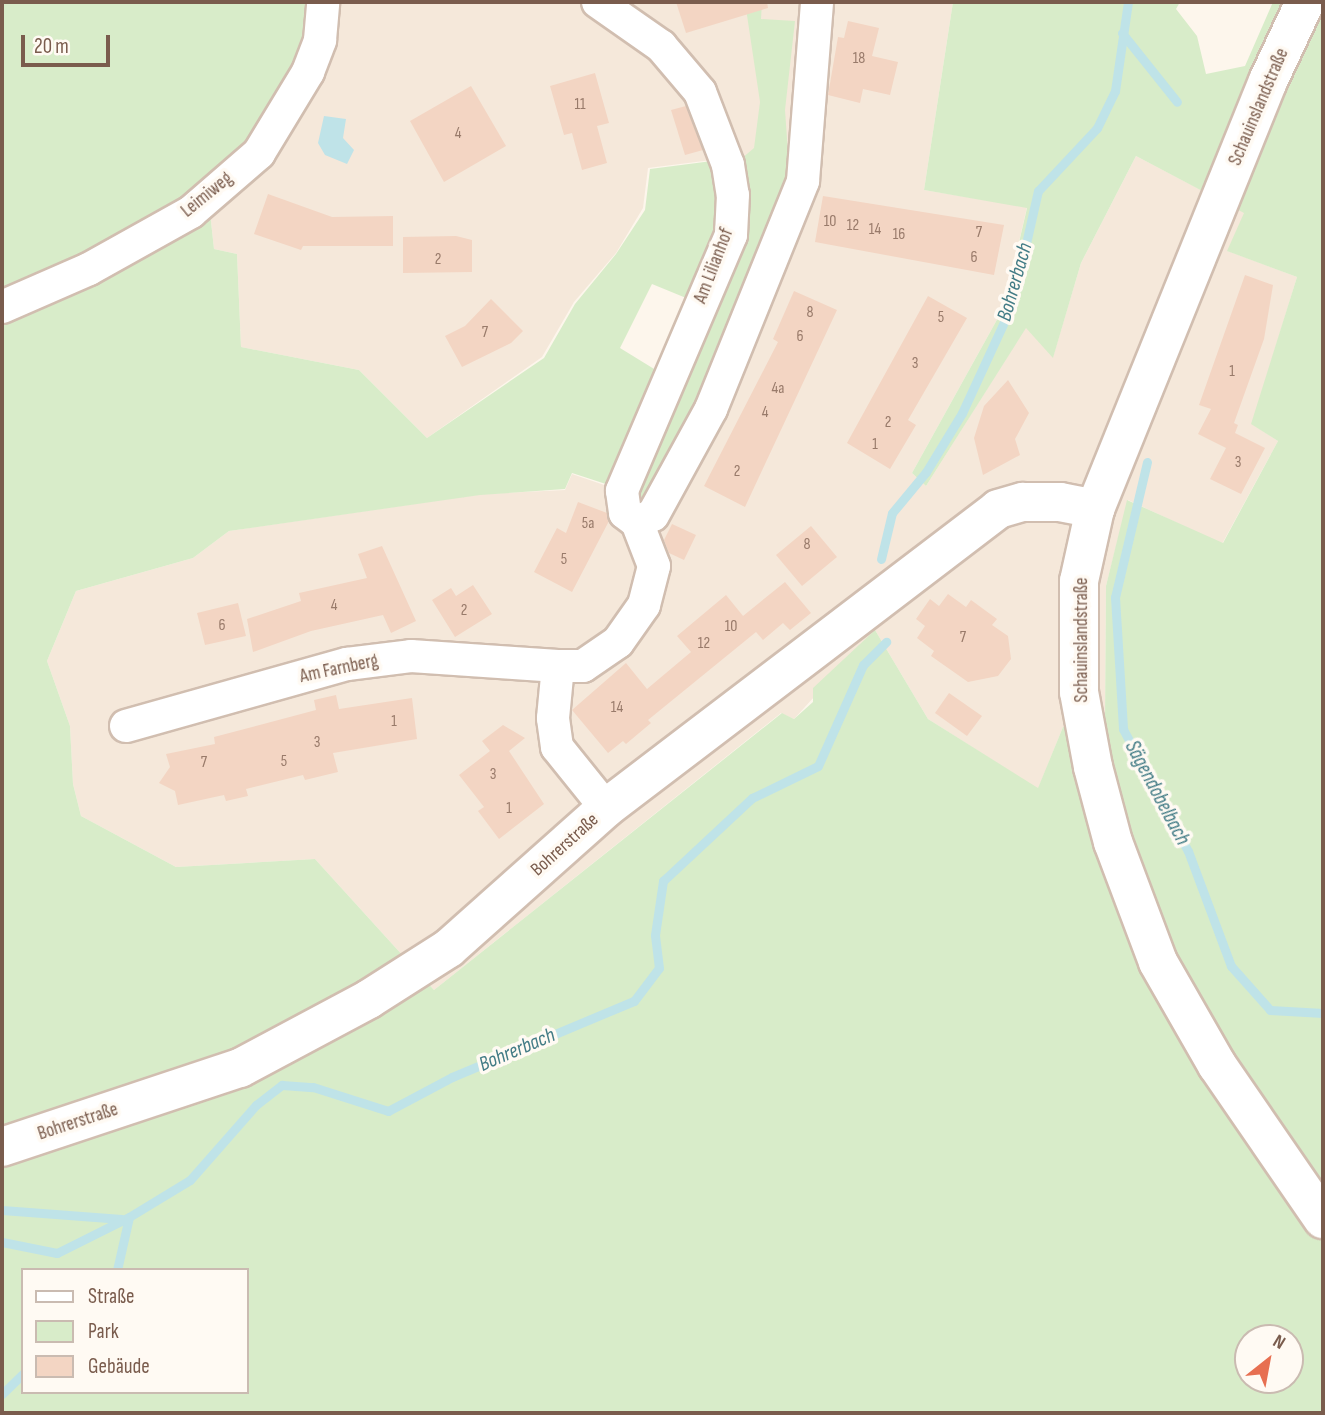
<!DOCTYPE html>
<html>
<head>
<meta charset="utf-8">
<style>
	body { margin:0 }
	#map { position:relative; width:1325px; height:1415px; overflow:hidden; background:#fdf6ec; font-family:"Sofia Sans Condensed",sans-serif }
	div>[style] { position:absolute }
	.residential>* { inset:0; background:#f5e8da }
	.green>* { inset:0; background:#d8ecc9 }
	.water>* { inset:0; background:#bfe3e8 }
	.stream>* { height:9px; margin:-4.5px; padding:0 4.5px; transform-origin:4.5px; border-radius:4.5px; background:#bfe3e8 }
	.building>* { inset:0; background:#f3d5c3 }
	.roads { filter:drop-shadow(2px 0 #d1beb0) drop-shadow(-2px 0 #d1beb0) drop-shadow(0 2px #d1beb0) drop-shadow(0 -2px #d1beb0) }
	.street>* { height:32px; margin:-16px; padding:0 16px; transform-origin:16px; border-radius:16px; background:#fff }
	.secondary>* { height:38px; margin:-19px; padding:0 19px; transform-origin:19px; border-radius:19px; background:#fff }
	span { translate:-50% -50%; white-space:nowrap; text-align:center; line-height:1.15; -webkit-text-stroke:7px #fffaf3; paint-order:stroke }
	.number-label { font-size:16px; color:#987a6a }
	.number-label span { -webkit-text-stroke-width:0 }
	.street-label { font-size:19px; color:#7a5c4d }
	.water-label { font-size:21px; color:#437c86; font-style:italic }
	.frame { position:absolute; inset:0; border:4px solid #7a5c4d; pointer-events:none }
	.legend { position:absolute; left:21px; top:1268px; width:228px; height:126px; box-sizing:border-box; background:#fffaf3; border:2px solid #cabbb1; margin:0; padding:9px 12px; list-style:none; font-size:21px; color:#7a5c4d }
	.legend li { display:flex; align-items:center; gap:14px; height:35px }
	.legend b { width:35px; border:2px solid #cabbb1 }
	.north { position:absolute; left:1234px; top:1324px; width:70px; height:70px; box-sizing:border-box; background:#fffaf3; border:2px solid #cabbb1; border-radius:50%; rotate:31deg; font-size:19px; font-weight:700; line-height:28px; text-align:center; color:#7a5c4d }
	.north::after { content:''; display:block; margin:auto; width:24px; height:32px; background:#e76f51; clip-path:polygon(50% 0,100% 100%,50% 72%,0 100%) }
	.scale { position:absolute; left:21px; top:35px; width:89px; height:32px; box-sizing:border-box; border:4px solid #7a5c4d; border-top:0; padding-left:9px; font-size:21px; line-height:24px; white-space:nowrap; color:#7a5c4d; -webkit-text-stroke:5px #fffaf3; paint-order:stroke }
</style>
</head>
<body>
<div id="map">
	<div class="residential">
		<i style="clip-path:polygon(317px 2px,953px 2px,924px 190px,1027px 207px,1004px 307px,912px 473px,926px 486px,1026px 327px,1053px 357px,1081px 263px,1136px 156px,1245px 213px,1228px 251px,1297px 277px,1252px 424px,1278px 441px,1222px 544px,1128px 500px,1106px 586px,1105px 718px,1063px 727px,1038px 789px,928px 719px,875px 630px,794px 719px,781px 713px,434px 990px,315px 859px,176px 867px,81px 816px,73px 784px,70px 726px,47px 661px,76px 591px,193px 558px,229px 531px,482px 494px,565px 490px,572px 474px,610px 487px,614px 517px,627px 542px,655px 538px,815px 147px,648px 168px,643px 208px,616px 253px,574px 302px,542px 357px,427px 438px,359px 370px,241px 347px,237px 254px,214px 249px,207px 185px)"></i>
	</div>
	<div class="green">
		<i style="clip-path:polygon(evenodd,2px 2px,317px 2px,313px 39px,251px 146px,207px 185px,214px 249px,237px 254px,241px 347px,359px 370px,427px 438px,544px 358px,575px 304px,616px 254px,645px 210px,650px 169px,712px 161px,724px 224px,691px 300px,652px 284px,620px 348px,659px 372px,612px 486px,572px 473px,565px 489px,480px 495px,229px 531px,193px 558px,76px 591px,47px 661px,70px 726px,73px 784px,81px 816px,176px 867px,315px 859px,434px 990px,782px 713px,794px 719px,813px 702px,813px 688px,875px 630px,928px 719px,1038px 788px,1063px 727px,1105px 718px,1106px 586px,1127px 500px,1223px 543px,1278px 441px,1251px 424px,1297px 277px,1227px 251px,1244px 213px,1136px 156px,1081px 263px,1053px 358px,1026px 328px,926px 486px,912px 473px,1004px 307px,1027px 208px,924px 190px,953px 2px,1180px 2px,1176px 9px,1197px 36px,1206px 74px,1245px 66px,1273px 2px,1323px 2px,1323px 1413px,2px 1413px,2px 2px,23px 1270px,247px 1270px,247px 1392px,23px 1392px,23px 1270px,2px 2px,1248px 1338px,1290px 1338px,1290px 1380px,1248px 1380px,1248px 1338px)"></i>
		<i style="clip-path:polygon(745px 2px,762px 2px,761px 19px,795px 21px,785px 110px,790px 181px,761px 266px,650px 502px,635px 508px,634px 480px,741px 159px,754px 148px,760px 102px)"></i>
	</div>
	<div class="water">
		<i style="clip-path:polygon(324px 116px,346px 119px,343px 138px,354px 150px,347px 164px,325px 155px,318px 143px)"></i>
	</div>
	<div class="stream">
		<i style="left:1122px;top:33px;width:88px;rotate:51.4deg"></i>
		<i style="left:1147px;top:462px;width:139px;rotate:103.3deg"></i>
		<i style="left:1115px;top:597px;width:132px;rotate:86.5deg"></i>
		<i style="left:1123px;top:729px;width:138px;rotate:62deg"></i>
		<i style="left:1188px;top:851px;width:123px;rotate:69.5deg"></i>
		<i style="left:1231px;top:966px;width:59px;rotate:48.4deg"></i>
		<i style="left:1270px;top:1010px;width:53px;rotate:3.2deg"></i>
		<i style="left:881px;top:559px;width:47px;rotate:-76.6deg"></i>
		<i style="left:892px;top:513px;width:53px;rotate:-50.3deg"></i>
		<i style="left:926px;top:472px;width:69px;rotate:-58.6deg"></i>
		<i style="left:962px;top:413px;width:119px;rotate:-65.2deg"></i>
		<i style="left:1012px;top:305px;width:117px;rotate:-77.2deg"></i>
		<i style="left:1038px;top:191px;width:86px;rotate:-46.9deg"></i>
		<i style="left:1097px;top:128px;width:41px;rotate:-64.1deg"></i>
		<i style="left:1115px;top:91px;width:90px;rotate:-81.7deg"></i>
		<i style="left:2px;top:1210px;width:120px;rotate:4.3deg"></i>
		<i style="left:2px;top:1242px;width:56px;rotate:11.3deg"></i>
		<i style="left:57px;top:1253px;width:80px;rotate:-26.6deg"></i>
		<i style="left:129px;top:1217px;width:71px;rotate:-31.2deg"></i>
		<i style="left:190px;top:1180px;width:100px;rotate:-48.7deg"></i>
		<i style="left:256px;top:1105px;width:33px;rotate:-38deg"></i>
		<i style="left:282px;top:1085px;width:31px;rotate:4deg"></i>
		<i style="left:313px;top:1087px;width:79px;rotate:17.7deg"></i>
		<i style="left:388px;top:1111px;width:72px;rotate:-28deg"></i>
		<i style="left:452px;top:1077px;width:197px;rotate:-22.7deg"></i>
		<i style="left:634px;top:1001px;width:41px;rotate:-52.9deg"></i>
		<i style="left:659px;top:968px;width:33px;rotate:-97deg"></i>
		<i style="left:655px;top:935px;width:55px;rotate:-81.6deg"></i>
		<i style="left:663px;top:881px;width:122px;rotate:-43deg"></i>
		<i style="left:752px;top:798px;width:73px;rotate:-25.9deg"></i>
		<i style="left:818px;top:766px;width:111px;rotate:-66deg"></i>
		<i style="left:863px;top:665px;width:33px;rotate:-45deg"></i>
		<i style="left:117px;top:1270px;width:54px;rotate:-77.2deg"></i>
		<i style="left:2px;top:1394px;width:29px;rotate:-44deg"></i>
	</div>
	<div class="building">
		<i style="clip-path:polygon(676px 2px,767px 2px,768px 8px,686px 33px)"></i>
		<i style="clip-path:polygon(848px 21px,879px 28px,872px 56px,898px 62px,890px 95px,863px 89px,860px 103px,828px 95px,838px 37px,844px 38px)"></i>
		<i style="clip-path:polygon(595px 73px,609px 123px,597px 126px,607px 163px,582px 170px,572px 133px,564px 135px,550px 86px)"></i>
		<i style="clip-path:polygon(471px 86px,506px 146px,444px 182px,410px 121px)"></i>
		<i style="clip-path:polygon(686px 106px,703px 150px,685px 155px,671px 110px)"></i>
		<i style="clip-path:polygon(268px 194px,332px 217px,393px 216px,393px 246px,303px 246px,301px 250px,254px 234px)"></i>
		<i style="clip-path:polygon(823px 196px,1004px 225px,994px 275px,815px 242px)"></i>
		<i style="clip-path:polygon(456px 236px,472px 240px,472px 272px,403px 273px,403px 237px)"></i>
		<i style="clip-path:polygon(1245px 275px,1273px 285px,1264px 339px,1234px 423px,1238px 425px,1235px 433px,1265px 448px,1241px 494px,1210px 479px,1226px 448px,1198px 434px,1211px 409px,1199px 405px)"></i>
		<i style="clip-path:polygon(794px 291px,837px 310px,745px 507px,704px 486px,778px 342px,773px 339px)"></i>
		<i style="clip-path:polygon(928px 296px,967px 318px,908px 420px,916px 425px,890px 469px,847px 443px)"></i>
		<i style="clip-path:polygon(491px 299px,523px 331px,511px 343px,462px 367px,445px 336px,465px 326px)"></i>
		<i style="clip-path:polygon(1008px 380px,1029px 413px,1015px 439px,1020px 455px,983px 475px,974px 438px,984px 406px)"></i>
		<i style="clip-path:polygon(578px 502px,607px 513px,609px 521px,572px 592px,534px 572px,557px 528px,566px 533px)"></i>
		<i style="clip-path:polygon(672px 524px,696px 535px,684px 560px,669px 553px,664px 540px)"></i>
		<i style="clip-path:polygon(811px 526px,837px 557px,802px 586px,776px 555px)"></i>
		<i style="clip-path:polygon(382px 546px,416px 621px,391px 633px,383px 615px,311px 631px,253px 652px,247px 619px,301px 601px,299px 593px,367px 578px,358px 554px)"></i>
		<i style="clip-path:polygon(785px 582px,811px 613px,790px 630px,783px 623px,763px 640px,756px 632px,648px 720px,651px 723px,626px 744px,623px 741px,608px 753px,572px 710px,626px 663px,647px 689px,691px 652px,677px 636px,726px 595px,752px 627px,743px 616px)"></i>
		<i style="clip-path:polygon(473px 585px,492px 614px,455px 637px,432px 600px,451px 588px,456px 596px)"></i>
		<i style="clip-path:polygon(948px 594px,966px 607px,971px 600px,997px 619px,992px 625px,1008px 636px,1011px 659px,998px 676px,968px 682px,931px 656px,934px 651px,917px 638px,925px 626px,916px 619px,930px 599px,939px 606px)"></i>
		<i style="clip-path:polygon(238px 603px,246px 636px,205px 645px,197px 613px)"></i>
		<i style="clip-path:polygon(949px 693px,982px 716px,967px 736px,935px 713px)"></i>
		<i style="clip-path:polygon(336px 695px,339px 709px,412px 698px,417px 739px,333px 753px,338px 772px,305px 780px,303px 775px,246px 789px,248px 796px,226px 801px,224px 795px,178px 805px,175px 791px,159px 783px,170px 767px,166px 754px,215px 744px,214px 737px,316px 710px,314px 700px)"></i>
		<i style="clip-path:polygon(503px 725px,525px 738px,509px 751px,544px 804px,499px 839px,478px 811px,484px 807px,459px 775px,490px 751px,482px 741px)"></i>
	</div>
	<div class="roads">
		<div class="street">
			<i style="left:598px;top:2px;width:77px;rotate:34.9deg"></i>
			<i style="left:661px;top:46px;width:60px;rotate:49.7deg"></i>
			<i style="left:700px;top:92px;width:78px;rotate:69deg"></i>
			<i style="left:728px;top:165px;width:30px;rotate:81deg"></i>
			<i style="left:733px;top:195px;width:40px;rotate:92.9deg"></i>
			<i style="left:731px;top:235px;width:278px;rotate:113.1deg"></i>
			<i style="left:622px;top:491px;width:22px;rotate:82deg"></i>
			<i style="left:625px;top:513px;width:15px;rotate:37deg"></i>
			<i style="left:637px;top:522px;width:17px;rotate:-24deg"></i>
			<i style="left:653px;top:515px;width:121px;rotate:-61.3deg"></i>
			<i style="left:711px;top:409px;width:246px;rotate:-68deg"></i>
			<i style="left:803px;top:181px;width:180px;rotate:-85.5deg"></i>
			<i style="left:2px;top:307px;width:95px;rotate:-23.6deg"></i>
			<i style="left:89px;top:269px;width:117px;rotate:-29.2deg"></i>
			<i style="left:191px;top:212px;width:90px;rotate:-40.9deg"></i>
			<i style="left:259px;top:153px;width:95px;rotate:-58.8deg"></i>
			<i style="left:308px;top:72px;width:34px;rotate:-69deg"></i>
			<i style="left:320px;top:40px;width:38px;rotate:-85deg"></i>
			<i style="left:126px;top:726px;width:230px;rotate:-15.7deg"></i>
			<i style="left:347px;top:664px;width:64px;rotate:-7.1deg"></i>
			<i style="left:411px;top:656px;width:147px;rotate:3.9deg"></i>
			<i style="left:606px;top:808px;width:78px;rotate:-128.8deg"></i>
			<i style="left:557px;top:747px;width:29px;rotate:-98deg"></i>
			<i style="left:553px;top:718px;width:52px;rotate:-84.5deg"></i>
			<i style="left:558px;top:666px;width:25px"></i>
			<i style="left:583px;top:666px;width:42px;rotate:-34.4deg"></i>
			<i style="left:618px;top:642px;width:45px;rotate:-54.9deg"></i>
			<i style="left:644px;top:605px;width:40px;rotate:-75.6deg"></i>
			<i style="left:654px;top:566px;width:47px;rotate:-111.1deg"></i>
		</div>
		<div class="secondary">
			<i style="left:1305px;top:2px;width:87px;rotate:115.1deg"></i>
			<i style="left:1268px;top:81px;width:462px;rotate:112deg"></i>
			<i style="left:1095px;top:509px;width:74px;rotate:102.5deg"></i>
			<i style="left:1079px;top:581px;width:111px;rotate:90deg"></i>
			<i style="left:1079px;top:692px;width:76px;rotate:79.4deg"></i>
			<i style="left:1093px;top:767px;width:78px;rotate:75.1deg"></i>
			<i style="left:1113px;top:842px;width:128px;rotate:69.4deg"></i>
			<i style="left:1158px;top:962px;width:119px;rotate:60.2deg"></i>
			<i style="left:1217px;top:1065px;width:187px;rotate:55.5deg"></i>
			<i style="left:2px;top:1147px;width:251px;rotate:-18.4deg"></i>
			<i style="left:240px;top:1068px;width:146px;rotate:-28.1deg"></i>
			<i style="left:369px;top:999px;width:95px;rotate:-32.5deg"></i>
			<i style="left:449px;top:948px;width:210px;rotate:-41.7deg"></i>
			<i style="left:606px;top:808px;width:493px;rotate:-37.3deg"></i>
			<i style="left:998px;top:509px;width:26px;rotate:-16deg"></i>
			<i style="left:1023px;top:502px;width:37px"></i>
			<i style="left:1060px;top:502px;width:36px;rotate:11deg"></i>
		</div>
	</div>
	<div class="number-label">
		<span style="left:859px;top:59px">18</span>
		<span style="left:580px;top:105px">11</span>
		<span style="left:458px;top:134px">4</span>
		<span style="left:830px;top:222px">10</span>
		<span style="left:853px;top:226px">12</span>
		<span style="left:875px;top:230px">14</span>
		<span style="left:979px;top:233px">7</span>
		<span style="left:899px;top:235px">16</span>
		<span style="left:974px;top:258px">6</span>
		<span style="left:438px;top:260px">2</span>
		<span style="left:810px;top:313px">8</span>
		<span style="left:941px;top:318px">5</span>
		<span style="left:485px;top:333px">7</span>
		<span style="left:800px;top:337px">6</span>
		<span style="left:915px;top:364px">3</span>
		<span style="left:1232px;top:372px">1</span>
		<span style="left:778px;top:389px">4a</span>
		<span style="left:765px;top:413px">4</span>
		<span style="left:888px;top:423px">2</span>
		<span style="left:875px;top:445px">1</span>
		<span style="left:1238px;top:463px">3</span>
		<span style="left:737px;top:472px">2</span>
		<span style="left:588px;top:524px">5a</span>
		<span style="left:807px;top:545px">8</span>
		<span style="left:564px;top:560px">5</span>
		<span style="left:334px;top:606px">4</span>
		<span style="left:464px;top:611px">2</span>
		<span style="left:222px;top:626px">6</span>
		<span style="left:731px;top:627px">10</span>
		<span style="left:963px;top:638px">7</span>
		<span style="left:704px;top:644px">12</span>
		<span style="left:617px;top:708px">14</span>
		<span style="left:394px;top:722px">1</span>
		<span style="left:317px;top:743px">3</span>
		<span style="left:284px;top:762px">5</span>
		<span style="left:204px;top:763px">7</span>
		<span style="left:493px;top:775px">3</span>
		<span style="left:509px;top:809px">1</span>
	</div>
	<div class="street-label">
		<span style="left:1259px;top:107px;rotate:-67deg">Schauinslandstraße</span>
		<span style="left:207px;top:195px;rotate:-39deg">Leimiweg</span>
		<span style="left:714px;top:266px;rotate:-69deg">Am Lilianhof</span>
		<span style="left:1082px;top:640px;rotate:-90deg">Schauinslandstraße</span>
		<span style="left:339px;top:669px;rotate:-12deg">Am Farnberg</span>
		<span style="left:565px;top:845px;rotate:-42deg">Bohrerstraße</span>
		<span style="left:78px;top:1122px;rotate:-18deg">Bohrerstraße</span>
	</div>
	<div class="water-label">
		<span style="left:1015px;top:282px;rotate:-74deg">Bohrerbach</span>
		<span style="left:1157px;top:793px;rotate:62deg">Sägendobelbach</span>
		<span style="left:517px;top:1050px;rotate:-23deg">Bohrerbach</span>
	</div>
	<div class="frame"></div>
	<ul class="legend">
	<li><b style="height:9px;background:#fff"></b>Straße</li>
	<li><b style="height:19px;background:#d8ecc9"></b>Park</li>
	<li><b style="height:19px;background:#f3d5c3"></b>Gebäude</li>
	</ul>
	<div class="north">N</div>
	<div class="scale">20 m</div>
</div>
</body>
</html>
